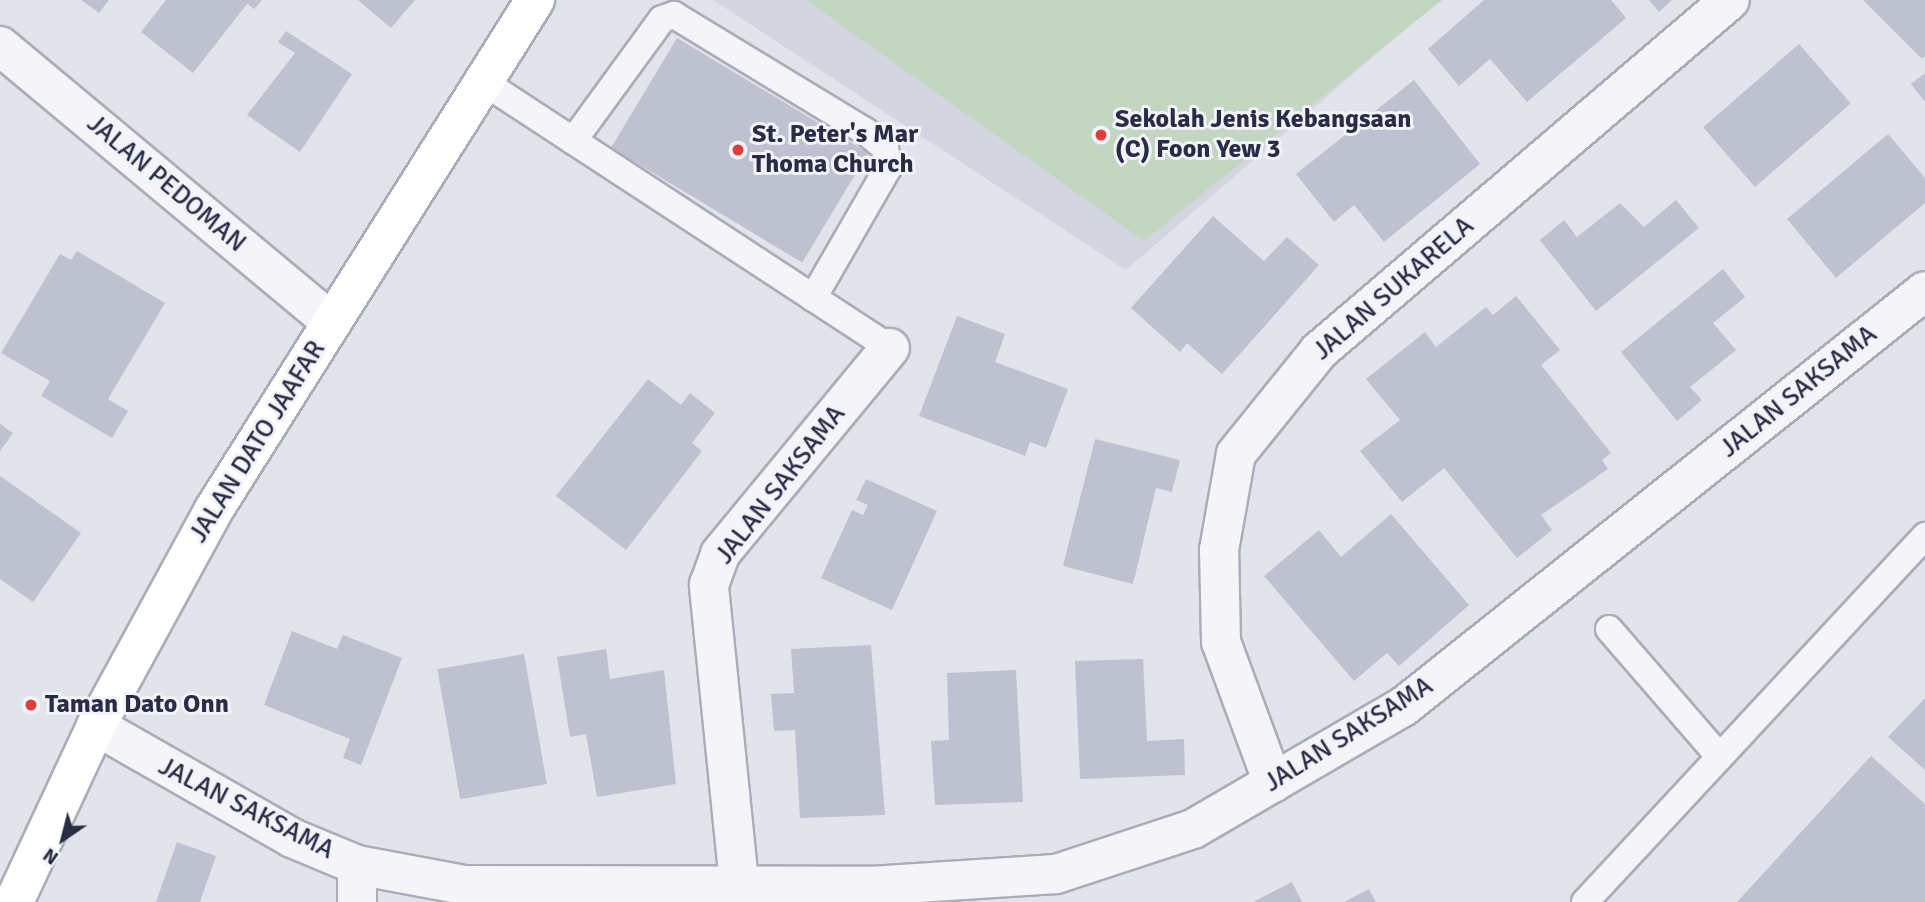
<!DOCTYPE html>
<style>
body{margin:0}
#map{position:relative;width:1925px;height:902px;overflow:hidden;background:#e1e4eb;font-family:Signika,sans-serif}
div>[style]{position:absolute}
[style*='--x']{left:calc(var(--x)*1px);top:calc(var(--y)*1px);width:calc(var(--w)*1px);rotate:calc(var(--a)*1deg)}
.built>*{inset:0;background:#d3d6e1}
.green>*{inset:0;background:#c3d6c2}
.building>*{inset:0;background:#bec1cf;transform-origin:0 0}
.roads{filter:drop-shadow(2px 0 #aaadb9) drop-shadow(-2px 0 #aaadb9) drop-shadow(0 2px #aaadb9) drop-shadow(0 -2px #aaadb9)}
.service>*{height:26px;margin:-13px;padding:0 13px;transform-origin:13px;border-radius:13px;background:#f5f5f9}
.minor>*{height:38px;margin:-19px;padding:0 19px;transform-origin:19px;border-radius:19px;background:#f5f5f9}
.primary>*{height:38px;margin:-19px;padding:0 19px;transform-origin:19px;border-radius:19px;background:#fff}
.dots>*{width:19px;height:19px;translate:-50% -50%;box-sizing:border-box;border:4px solid #f1f3f8;border-radius:50%}
span{translate:-50% -50%;white-space:nowrap;text-align:center;line-height:1.15;-webkit-text-stroke:6px #f1f3f8;paint-order:stroke}
.poi-label{font-size:26px;color:#282d45;font-weight:700}
.left{translate:0 -50%;text-align:left}
.street-label{font-size:26px;color:#282d45}
.north{position:absolute;left:28px;top:804px;width:70px;height:70px;-webkit-text-stroke:5px #f1f3f8;paint-order:stroke;rotate:215deg;font-size:19px;font-weight:700;line-height:28px;text-align:center;color:#282d45}
.north::after{content:'';display:block;margin:auto;width:24px;height:32px;background:#282d45;clip-path:polygon(50% 0,100% 100%,50% 72%,0 100%)}
</style>
<div id="map">
<div class="built">
<div style="clip-path:polygon(713px 0,1439px 0,1126px 270px)"></div>
</div>
<div class="green">
<div style="clip-path:polygon(806px 0,1442px 0,1144px 241px)"></div>
</div>
<div class="building">
<div style="clip-path:polygon(81px 0,109px 0,99px 13px)"></div>
<div style="clip-path:polygon(166px 0,262px 0,254px 9px,247px 4px,193px 73px,141px 32px)"></div>
<div style="clip-path:polygon(358px 0,415px 0,391px 28px)"></div>
<div style="clip-path:polygon(1484px 0,1611px 0,1626px 18px,1527px 102px,1490px 59px,1459px 86px,1428px 49px)"></div>
<div style="clip-path:polygon(1649px 0,1672px 0,1659px 12px)"></div>
<div style="clip-path:polygon(1863px 0,1925px 0,1925px 56px,1922px 59px)"></div>
<div style="clip-path:polygon(286px 31px,352px 74px,300px 152px,247px 115px,295px 53px,278px 42px)"></div>
<div style="left:677px;top:38px;width:223px;height:128px;rotate:31deg"></div>
<div style="left:1799px;top:44px;width:79px;height:127px;rotate:49deg"></div>
<div style="clip-path:polygon(1925px 73px,1925px 102px,1911px 84px)"></div>
<div style="clip-path:polygon(1414px 80px,1480px 164px,1384px 242px,1354px 205px,1334px 222px,1296px 174px)"></div>
<div style="clip-path:polygon(1888px 134px,1925px 178px,1925px 203px,1836px 278px,1787px 219px)"></div>
<div style="clip-path:polygon(1676px 200px,1699px 228px,1596px 311px,1540px 240px,1564px 220px,1577px 237px,1620px 203px,1644px 227px)"></div>
<div style="clip-path:polygon(1213px 216px,1264px 261px,1287px 237px,1319px 265px,1222px 374px,1187px 343px,1180px 352px,1131px 308px)"></div>
<div style="clip-path:polygon(77px 251px,165px 303px,108px 399px,128px 411px,112px 438px,41px 396px,50px 381px,1px 353px,60px 254px,71px 260px)"></div>
<div style="clip-path:polygon(1723px 269px,1745px 297px,1713px 323px,1736px 350px,1690px 387px,1702px 400px,1677px 421px,1621px 352px)"></div>
<div style="clip-path:polygon(1516px 296px,1560px 350px,1541px 365px,1611px 453px,1602px 460px,1608px 469px,1541px 515px,1552px 530px,1517px 558px,1444px 468px,1402px 502px,1360px 451px,1400px 420px,1366px 379px,1425px 332px,1436px 347px,1486px 307px,1493px 315px)"></div>
<div style="clip-path:polygon(957px 316px,1005px 334px,995px 362px,1068px 389px,1046px 448px,1030px 442px,1025px 456px,919px 416px)"></div>
<div style="clip-path:polygon(648px 379px,681px 405px,690px 393px,715px 413px,692px 443px,702px 451px,626px 550px,556px 496px)"></div>
<div style="clip-path:polygon(0 424px,13px 433px,0 451px)"></div>
<div style="clip-path:polygon(1095px 439px,1180px 460px,1172px 492px,1156px 488px,1133px 584px,1063px 566px)"></div>
<div style="clip-path:polygon(0 476px,81px 533px,33px 602px,0 579px)"></div>
<div style="clip-path:polygon(866px 479px,937px 511px,892px 610px,821px 578px,852px 510px,863px 515px,868px 505px,856px 500px)"></div>
<div style="clip-path:polygon(1391px 514px,1469px 605px,1399px 666px,1387px 653px,1354px 681px,1264px 576px,1319px 530px,1341px 557px)"></div>
<div style="clip-path:polygon(292px 631px,337px 649px,343px 635px,402px 658px,361px 765px,343px 758px,350px 739px,264px 705px)"></div>
<div style="clip-path:polygon(871px 645px,885px 815px,800px 818px,795px 730px,774px 731px,771px 694px,794px 693px,791px 649px)"></div>
<div style="clip-path:polygon(606px 649px,610px 679px,664px 670px,676px 784px,597px 797px,586px 734px,570px 737px,557px 657px)"></div>
<div style="left:524px;top:654px;width:132px;height:88px;rotate:80deg"></div>
<div style="clip-path:polygon(1143px 659px,1147px 741px,1184px 739px,1185px 775px,1080px 779px,1075px 661px)"></div>
<div style="clip-path:polygon(1016px 670px,1023px 802px,935px 805px,931px 741px,949px 740px,947px 673px)"></div>
<div style="clip-path:polygon(1925px 698px,1925px 770px,1888px 737px)"></div>
<div style="clip-path:polygon(1871px 756px,1925px 804px,1925px 902px,1737px 902px)"></div>
<div style="clip-path:polygon(177px 842px,216px 856px,200px 902px,156px 902px)"></div>
<div style="clip-path:polygon(1292px 882px,1302px 902px,1253px 902px)"></div>
<div style="clip-path:polygon(1369px 889px,1376px 902px,1344px 902px)"></div>
</div>
<div class="roads">
<div class="service">
<div style="--x:482;--y:81;--w:488;--a:33.2"></div>
<div style="--x:573;--y:141;--w:151;--a:-53.9"></div>
<div style="--x:662;--y:19;--w:13;--a:-18"></div>
<div style="--x:674;--y:15;--w:223;--a:31.3"></div>
<div style="--x:865;--y:131;--w:26;--a:40"></div>
<div style="--x:885;--y:148;--w:20;--a:81"></div>
<div style="--x:888;--y:168;--w:150;--a:120"></div>
<div style="--x:1609;--y:629;--w:169;--a:49.1"></div>
<div style="--x:1585;--y:902;--w:500;--a:-47.1"></div>
</div>
<div class="minor">
<div style="--x:0;--y:46;--w:432;--a:39.8"></div>
<div style="--x:96;--y:726;--w:226;--a:29.7"></div>
<div style="--x:292;--y:838;--w:70;--a:22.6"></div>
<div style="--x:357;--y:865;--w:109;--a:10.6"></div>
<div style="--x:464;--y:885;--w:407;--a:0.1"></div>
<div style="--x:871;--y:886;--w:185;--a:-3.7"></div>
<div style="--x:1056;--y:874;--w:144;--a:-18.2"></div>
<div style="--x:1193;--y:829;--w:243;--a:-30.2"></div>
<div style="--x:1403;--y:707;--w:667;--a:-38.55"></div>
<div style="--x:1273;--y:783;--w:150;--a:-110.2"></div>
<div style="--x:1221;--y:642;--w:92;--a:-91.2"></div>
<div style="--x:1219;--y:550;--w:97;--a:-80"></div>
<div style="--x:1236;--y:454;--w:132;--a:-51.1"></div>
<div style="--x:1319;--y:351;--w:540;--a:-40.5"></div>
<div style="--x:357;--y:902;--w:37;--a:-90"></div>
<div style="--x:741;--y:902;--w:319;--a:-95.8"></div>
<div style="--x:709;--y:585;--w:33;--a:-70"></div>
<div style="--x:720;--y:554;--w:267;--a:-50.5"></div>
</div>
<div class="primary">
<div style="--x:14;--y:902;--w:194;--a:-65"></div>
<div style="--x:96;--y:726;--w:245;--a:-61.4"></div>
<div style="--x:213;--y:511;--w:604;--a:-57.78"></div>
</div>
</div>
<div class="dots">
<div style="left:1101px;top:135px;background:#dc3e3b"></div>
<div style="left:738px;top:150px;background:#dc3e3b"></div>
<div style="left:31px;top:705px;background:#dc3e3b"></div>
</div>
<div class="poi-label">
<span class="left" style="left:1115px;top:135px">Sekolah Jenis Kebangsaan<br>(C) Foon Yew 3</span>
<span class="left" style="left:752px;top:150px">St. Peter's Mar<br>Thoma Church</span>
<span class="left" style="left:45px;top:705px">Taman Dato Onn</span>
</div>
<div class="street-label">
<span style="left:166px;top:184px;rotate:40deg">JALAN PEDOMAN</span>
<span style="left:1394px;top:289px;rotate:-41deg">JALAN SUKARELA</span>
<span style="left:1799px;top:392px;rotate:-39deg">JALAN SAKSAMA</span>
<span style="left:258px;top:442px;rotate:-58deg">JALAN DATO JAAFAR</span>
<span style="left:781px;top:485px;rotate:-52deg">JALAN SAKSAMA</span>
<span style="left:1349px;top:735px;rotate:-32deg">JALAN SAKSAMA</span>
<span style="left:246px;top:809px;rotate:27deg">JALAN SAKSAMA</span>
</div>
<div class="north">N</div>
</div>
